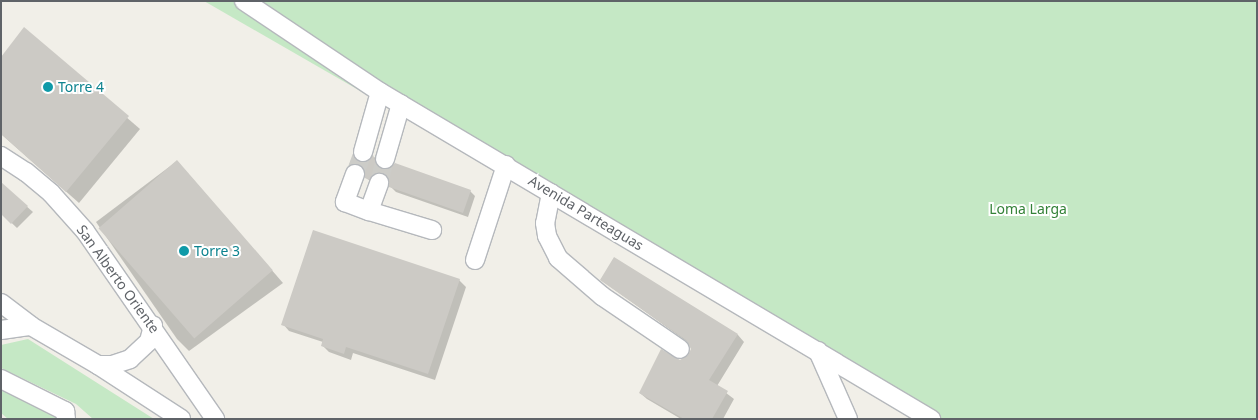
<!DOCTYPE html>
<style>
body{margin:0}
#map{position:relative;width:1258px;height:420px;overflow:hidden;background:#f1efe8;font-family:"Noto Sans",sans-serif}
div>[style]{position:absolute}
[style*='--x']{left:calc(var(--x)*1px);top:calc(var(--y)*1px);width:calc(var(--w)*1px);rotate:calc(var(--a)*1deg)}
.green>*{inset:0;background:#c5e8c5}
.shadow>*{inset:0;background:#0003}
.building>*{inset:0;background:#cccac5;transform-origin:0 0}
.minor-tunnel>*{height:18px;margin-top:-9px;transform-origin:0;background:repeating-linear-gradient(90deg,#ccccc8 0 18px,transparent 0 27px)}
.roads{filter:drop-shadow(1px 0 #b5b8bc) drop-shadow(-1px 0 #b5b8bc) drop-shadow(0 1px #b5b8bc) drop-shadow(0 -1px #b5b8bc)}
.minor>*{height:18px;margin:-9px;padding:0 9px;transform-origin:9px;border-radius:9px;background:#fff}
.dots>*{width:14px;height:14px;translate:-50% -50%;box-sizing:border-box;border:2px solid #fff;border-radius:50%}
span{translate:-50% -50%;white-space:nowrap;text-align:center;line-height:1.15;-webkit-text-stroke:4px #fff;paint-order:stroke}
.culture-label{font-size:14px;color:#0d838f}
.left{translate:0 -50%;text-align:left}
.park-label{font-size:14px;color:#348238}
.street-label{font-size:14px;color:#5f6368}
.frame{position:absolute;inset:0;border:2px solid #5f6368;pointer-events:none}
</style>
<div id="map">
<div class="green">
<div style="clip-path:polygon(204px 1px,1257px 1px,1257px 419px,934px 419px,819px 355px)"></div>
<div style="clip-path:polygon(28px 339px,154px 419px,93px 419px,76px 404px,1px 368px,1px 345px)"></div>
<div style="clip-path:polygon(1px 387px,55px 413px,59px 419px,8px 419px,1px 413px)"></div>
</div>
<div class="shadow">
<div style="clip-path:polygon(24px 29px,140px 129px,79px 203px,1px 134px)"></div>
<div style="clip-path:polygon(353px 157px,360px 164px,366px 163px,375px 157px,380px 162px,382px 171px,470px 191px,475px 196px,468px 217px,396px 192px,390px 186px,389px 178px,372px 183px,366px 177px,364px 169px,356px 170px,351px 165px)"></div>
<div style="clip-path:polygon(177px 161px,283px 283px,189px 351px,177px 339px,96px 222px)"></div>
<div style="clip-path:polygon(1px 184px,33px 212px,17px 228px,1px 213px)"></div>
<div style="clip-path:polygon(615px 259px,738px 335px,744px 342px,717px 386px,734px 399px,723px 419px,681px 419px,647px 399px,640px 393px,680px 361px,689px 356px,692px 349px,689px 343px,601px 280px)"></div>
<div style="clip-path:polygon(459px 280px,466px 287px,435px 380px,353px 353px,351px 360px,329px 352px,322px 345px,323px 342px,289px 331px,283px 324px)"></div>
</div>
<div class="building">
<div style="clip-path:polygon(24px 27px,129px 116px,66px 192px,1px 134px,1px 57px)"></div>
<div style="clip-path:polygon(353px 155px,360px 162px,365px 162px,373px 155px,377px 166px,382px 169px,388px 169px,395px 163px,471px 190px,463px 213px,389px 187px,387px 177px,382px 173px,373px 175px,369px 180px,365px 178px,363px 167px,358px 164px,349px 165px)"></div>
<div style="left:177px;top:160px;width:146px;height:104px;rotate:49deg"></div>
<div style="clip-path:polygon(1px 182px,28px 206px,11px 224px,1px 214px)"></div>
<div style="clip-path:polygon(313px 230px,460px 279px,428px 374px,346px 347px,344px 354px,321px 346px,323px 339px,281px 325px)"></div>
<div style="clip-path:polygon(614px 257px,738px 334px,709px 380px,728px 391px,712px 419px,684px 419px,639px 393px,661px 349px,680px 360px,688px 355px,691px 349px,686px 340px,600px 280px)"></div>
</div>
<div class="minor-tunnel">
<div style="--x:355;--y:174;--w:23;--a:-70"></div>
<div style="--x:379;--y:183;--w:25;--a:-76"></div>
</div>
<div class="roads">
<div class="minor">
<div style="--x:244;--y:1;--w:164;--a:33.8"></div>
<div style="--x:380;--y:92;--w:641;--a:30.69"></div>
<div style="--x:363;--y:152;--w:62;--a:-74.2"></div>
<div style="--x:1;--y:156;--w:30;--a:33"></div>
<div style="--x:26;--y:172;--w:33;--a:40"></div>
<div style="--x:51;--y:193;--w:51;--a:48.2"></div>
<div style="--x:85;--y:231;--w:229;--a:55.3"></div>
<div style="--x:385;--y:159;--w:57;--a:-73.8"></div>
<div style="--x:355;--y:174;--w:30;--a:110"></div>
<div style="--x:345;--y:202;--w:26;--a:21"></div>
<div style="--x:369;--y:211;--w:30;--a:-70"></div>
<div style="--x:551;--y:193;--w:31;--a:101"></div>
<div style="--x:545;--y:223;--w:13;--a:81"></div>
<div style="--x:547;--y:236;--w:25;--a:63"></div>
<div style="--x:558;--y:258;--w:58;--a:40.8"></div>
<div style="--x:602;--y:296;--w:94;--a:34.2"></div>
<div style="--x:369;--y:211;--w:66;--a:16.8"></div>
<div style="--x:475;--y:260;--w:100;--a:-71.9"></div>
<div style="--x:1;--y:303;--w:38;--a:37"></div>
<div style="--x:31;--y:326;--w:78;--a:30.2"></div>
<div style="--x:98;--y:365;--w:99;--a:33"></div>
<div style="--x:1;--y:330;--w:30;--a:-8"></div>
<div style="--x:818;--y:351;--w:74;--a:66.2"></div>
<div style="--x:98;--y:365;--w:14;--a:0"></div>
<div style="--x:112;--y:365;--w:19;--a:-18"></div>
<div style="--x:130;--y:359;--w:26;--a:-43"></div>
<div style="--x:149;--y:341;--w:16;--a:-75"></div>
<div style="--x:1;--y:379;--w:72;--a:26.6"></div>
<div style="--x:65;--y:411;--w:8;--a:83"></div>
</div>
</div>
<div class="dots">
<div style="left:48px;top:87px;background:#0f9aa8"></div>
<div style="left:184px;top:251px;background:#0f9aa8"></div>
</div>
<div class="culture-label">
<span class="left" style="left:58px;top:87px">Torre 4</span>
<span class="left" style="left:194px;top:251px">Torre 3</span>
</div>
<div class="park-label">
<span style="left:1028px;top:209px">Loma Larga</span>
</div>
<div class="street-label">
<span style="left:586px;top:213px;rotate:31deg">Avenida Parteaguas</span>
<span style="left:118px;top:279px;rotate:54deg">San Alberto Oriente</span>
</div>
<div class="frame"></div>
</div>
